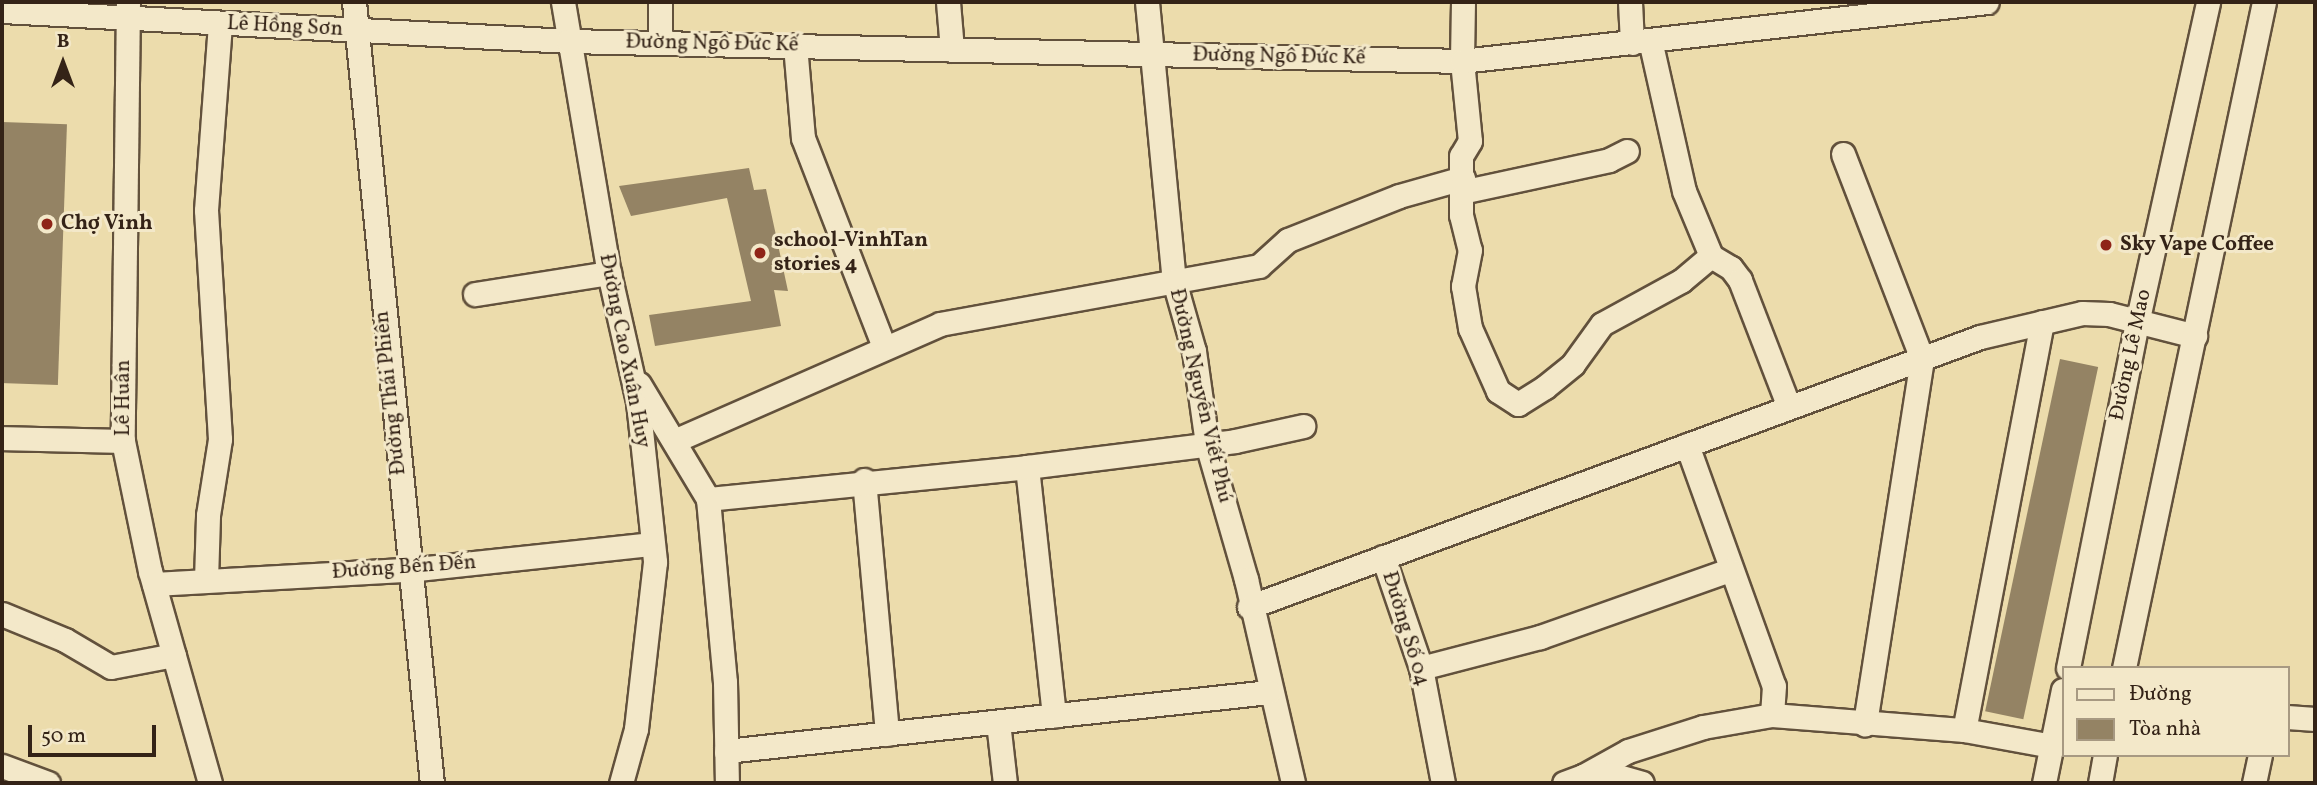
<!DOCTYPE html>
<meta charset="utf-8">
<style>
body{margin:0}
#map{position:relative;width:2317px;height:785px;overflow:hidden;background:#ecdcac;font-family:Vollkorn,serif}
div>[style]{position:absolute}
[style*='--x']{left:calc(var(--x)*1px);top:calc(var(--y)*1px);width:calc(var(--w)*1px);rotate:calc(var(--a)*1deg)}
.building>*{inset:0;background:#948364;transform-origin:0 0}
.roads{filter:drop-shadow(2px 0 #62513c) drop-shadow(-2px 0 #62513c) drop-shadow(0 2px #62513c) drop-shadow(0 -2px #62513c)}
.minor>*{height:23px;margin:-11.5px;padding:0 11.5px;transform-origin:11.5px;border-radius:11.5px;background:#f3e8c9}
.dots>*{width:19px;height:19px;translate:-50% -50%;box-sizing:border-box;border:4px solid #f3e8c9;border-radius:50%}
span{translate:-50% -50%;white-space:nowrap;text-align:center;line-height:1.15;-webkit-text-stroke:6px #f3e8c9;paint-order:stroke}
.street-label{font-size:21px;color:#342317}
.poi-label{font-size:21px;color:#342317;font-weight:700}
.left{translate:0 -50%;text-align:left}
.frame{position:absolute;inset:0;border:4px solid #342317;pointer-events:none}
.legend{position:absolute;left:2062px;top:666px;width:228px;height:91px;box-sizing:border-box;background:#f3e8c9;border:2px solid #a79982;margin:0;padding:9px 12px;list-style:none;font-size:21px;color:#342317}
.legend li{display:flex;align-items:center;gap:14px;height:35px}
.legend b{width:35px;border:2px solid #a79982}
.north{position:absolute;left:28px;top:28px;width:70px;height:70px;-webkit-text-stroke:5px #f3e8c9;paint-order:stroke;rotate:0deg;font-size:19px;font-weight:700;line-height:28px;text-align:center;color:#342317}
.north::after{content:'';display:block;margin:auto;width:24px;height:32px;background:#342317;clip-path:polygon(50% 0,100% 100%,50% 72%,0 100%)}
.scale{position:absolute;left:28px;top:725px;width:128px;height:32px;box-sizing:border-box;border:4px solid #342317;border-top:0;padding-left:9px;font-size:21px;line-height:24px;white-space:nowrap;color:#342317;-webkit-text-stroke:5px #f3e8c9;paint-order:stroke}
</style>
<div id="map">
<div class="building">
<div style="left:2px;top:122px;width:65px;height:261px;rotate:2deg"></div>
<div style="clip-path:polygon(749px 168px,754px 190px,766px 189px,788px 291px,774px 290px,781px 326px,655px 346px,649px 315px,751px 301px,727px 198px,631px 216px,619px 186px)"></div>
<div style="left:2060px;top:359px;width:39px;height:360px;rotate:12deg"></div>
</div>
<div class="roads">
<div class="minor">
<div style="--x:128;--y:2;--w:439;--a:90.7"></div>
<div style="--x:123;--y:441;--w:133;--a:78.3"></div>
<div style="--x:150;--y:571;--w:220;--a:74.2"></div>
<div style="--x:354;--y:2;--w:785;--a:84.3"></div>
<div style="--x:563;--y:2;--w:275;--a:80.4"></div>
<div style="--x:609;--y:273;--w:132;--a:77.3"></div>
<div style="--x:638;--y:402;--w:161;--a:83.9"></div>
<div style="--x:655;--y:562;--w:168;--a:96.5"></div>
<div style="--x:636;--y:729;--w:56;--a:105.5"></div>
<div style="--x:660;--y:2;--w:41;--a:90"></div>
<div style="--x:948;--y:2;--w:48;--a:85.2"></div>
<div style="--x:1147;--y:2;--w:280;--a:84.5"></div>
<div style="--x:1174;--y:281;--w:73;--a:74.1"></div>
<div style="--x:1194;--y:351;--w:94;--a:82"></div>
<div style="--x:1207;--y:444;--w:141;--a:73.9"></div>
<div style="--x:1246;--y:579;--w:209;--a:77"></div>
<div style="--x:1463;--y:2;--w:59;--a:91"></div>
<div style="--x:1462;--y:61;--w:80;--a:84.3"></div>
<div style="--x:1470;--y:141;--w:17;--a:121"></div>
<div style="--x:1461;--y:156;--w:59;--a:90"></div>
<div style="--x:1461;--y:215;--w:36;--a:76"></div>
<div style="--x:1470;--y:250;--w:37;--a:101"></div>
<div style="--x:1463;--y:286;--w:43;--a:80.5"></div>
<div style="--x:1470;--y:328;--w:69;--a:66"></div>
<div style="--x:1498;--y:391;--w:24;--a:33"></div>
<div style="--x:1518;--y:404;--w:32;--a:-32"></div>
<div style="--x:1545;--y:387;--w:36;--a:-39"></div>
<div style="--x:1573;--y:364;--w:49;--a:-54.1"></div>
<div style="--x:1602;--y:324;--w:90;--a:-28.6"></div>
<div style="--x:1681;--y:281;--w:39;--a:-40"></div>
<div style="--x:1630;--y:2;--w:41;--a:87.2"></div>
<div style="--x:2;--y:11;--w:567;--a:3.03"></div>
<div style="--x:568;--y:41;--w:894;--a:1.28"></div>
<div style="--x:1462;--y:61;--w:528;--a:-6.41"></div>
<div style="--x:1650;--y:40;--w:155;--a:77.3"></div>
<div style="--x:1684;--y:191;--w:70;--a:67.4"></div>
<div style="--x:1711;--y:256;--w:23;--a:31"></div>
<div style="--x:1731;--y:268;--w:15;--a:53"></div>
<div style="--x:1740;--y:280;--w:136;--a:68.9"></div>
<div style="--x:795;--y:45;--w:93;--a:85.1"></div>
<div style="--x:803;--y:138;--w:224;--a:68.8"></div>
<div style="--x:1843;--y:154;--w:220;--a:68.9"></div>
<div style="--x:1922;--y:359;--w:370;--a:98.9"></div>
<div style="--x:475;--y:294;--w:136;--a:-8.9"></div>
<div style="--x:2042;--y:322;--w:415;--a:100.8"></div>
<div style="--x:1964;--y:730;--w:89;--a:10.3"></div>
<div style="--x:639;--y:384;--w:134;--a:59"></div>
<div style="--x:708;--y:499;--w:184;--a:84.7"></div>
<div style="--x:725;--y:682;--w:101;--a:88.9"></div>
<div style="--x:2;--y:438;--w:121;--a:1.4"></div>
<div style="--x:674;--y:441;--w:291;--a:-23.7"></div>
<div style="--x:940;--y:324;--w:324;--a:-10.3"></div>
<div style="--x:1259;--y:266;--w:39;--a:-42"></div>
<div style="--x:1288;--y:240;--w:119;--a:-21.6"></div>
<div style="--x:1399;--y:196;--w:66;--a:-15.7"></div>
<div style="--x:1463;--y:178;--w:13;--a:77"></div>
<div style="--x:1466;--y:191;--w:146;--a:-12.2"></div>
<div style="--x:1609;--y:160;--w:20;--a:-27"></div>
<div style="--x:1687;--y:445;--w:256;--a:70.2"></div>
<div style="--x:1774;--y:686;--w:29;--a:94"></div>
<div style="--x:1027;--y:467;--w:250;--a:83.8"></div>
<div style="--x:864;--y:480;--w:255;--a:84.8"></div>
<div style="--x:708;--y:499;--w:321;--a:-5.7"></div>
<div style="--x:1027;--y:467;--w:210;--a:-7.1"></div>
<div style="--x:1235;--y:441;--w:70;--a:-12.4"></div>
<div style="--x:1383;--y:557;--w:117;--a:71.1"></div>
<div style="--x:1421;--y:668;--w:117;--a:79.2"></div>
<div style="--x:206;--y:580;--w:65;--a:-88.2"></div>
<div style="--x:208;--y:515;--w:77;--a:-81"></div>
<div style="--x:220;--y:439;--w:229;--a:-93.5"></div>
<div style="--x:206;--y:210;--w:187;--a:-85.7"></div>
<div style="--x:154;--y:584;--w:254;--a:-3.2"></div>
<div style="--x:408;--y:570;--w:246;--a:-6.1"></div>
<div style="--x:1249;--y:607;--w:779;--a:-20.27"></div>
<div style="--x:1980;--y:337;--w:105;--a:-13.2"></div>
<div style="--x:2082;--y:313;--w:27;--a:2"></div>
<div style="--x:2109;--y:314;--w:89;--a:14.3"></div>
<div style="--x:2;--y:614;--w:68;--a:22.4"></div>
<div style="--x:65;--y:640;--w:53;--a:30.4"></div>
<div style="--x:111;--y:667;--w:64;--a:-10.8"></div>
<div style="--x:1421;--y:668;--w:123;--a:-14.6"></div>
<div style="--x:1540;--y:637;--w:201;--a:-19.5"></div>
<div style="--x:2068;--y:668;--w:352;--a:-78.7"></div>
<div style="--x:2137;--y:323;--w:329;--a:-77.5"></div>
<div style="--x:2124;--y:668;--w:681;--a:-78.13"></div>
<div style="--x:2287;--y:717;--w:28;--a:4"></div>
<div style="--x:998;--y:722;--w:61;--a:83.5"></div>
<div style="--x:726;--y:751;--w:546;--a:-6.2"></div>
<div style="--x:2;--y:766;--w:49;--a:20.3"></div>
<div style="--x:1583;--y:776;--w:51;--a:-29.1"></div>
<div style="--x:1628;--y:751;--w:79;--a:-17.7"></div>
<div style="--x:1703;--y:727;--w:70;--a:-9.9"></div>
<div style="--x:1772;--y:715;--w:193;--a:4.5"></div>
<div style="--x:1564;--y:783;--w:20;--a:-20"></div>
<div style="--x:1583;--y:776;--w:28;--a:-4"></div>
<div style="--x:1611;--y:774;--w:32;--a:16"></div>
<div style="--x:2044;--y:783;--w:95;--a:-78.5"></div>
<div style="--x:2100;--y:783;--w:28;--a:-80"></div>
<div style="--x:2254;--y:783;--w:29;--a:-78"></div>
</div>
</div>
<div class="dots">
<div style="left:47px;top:224px;background:#8f2418"></div>
<div style="left:2106px;top:245px;background:#8f2418"></div>
<div style="left:760px;top:253px;background:#8f2418"></div>
</div>
<div class="street-label">
<span style="left:285px;top:27px;rotate:3deg">Lê Hồng Sơn</span>
<span style="left:712px;top:44px;rotate:1deg">Đường Ngô Đức Kế</span>
<span style="left:1279px;top:57px;rotate:1deg">Đường Ngô Đức Kế</span>
<span style="left:624px;top:351px;rotate:79deg">Đường Cao Xuân Huy</span>
<span style="left:2131px;top:355px;rotate:-78deg">Đường Lê Mao</span>
<span style="left:391px;top:393px;rotate:-96deg">Đường Thái Phiên</span>
<span style="left:1200px;top:396px;rotate:77deg">Đường Nguyễn Viết Phú</span>
<span style="left:124px;top:398px;rotate:-90deg">Lê Huân</span>
<span style="left:404px;top:568px;rotate:-4deg">Đường Bến Đến</span>
<span style="left:1405px;top:629px;rotate:73deg">Đường Số 04</span>
</div>
<div class="poi-label">
<span class="left" style="left:61px;top:224px">Chợ Vinh</span>
<span class="left" style="left:774px;top:253px">school-VinhTan<br>stories 4</span>
<span class="left" style="left:2120px;top:245px">Sky Vape Coffee</span>
</div>
<div class="frame"></div>
<ul class="legend">
<li><b style="height:9px;background:#f3e8c9"></b>Đường</li>
<li><b style="height:19px;background:#948364"></b>Tòa nhà</li>
</ul>
<div class="north">B</div>
<div class="scale">50 m</div>
</div>
